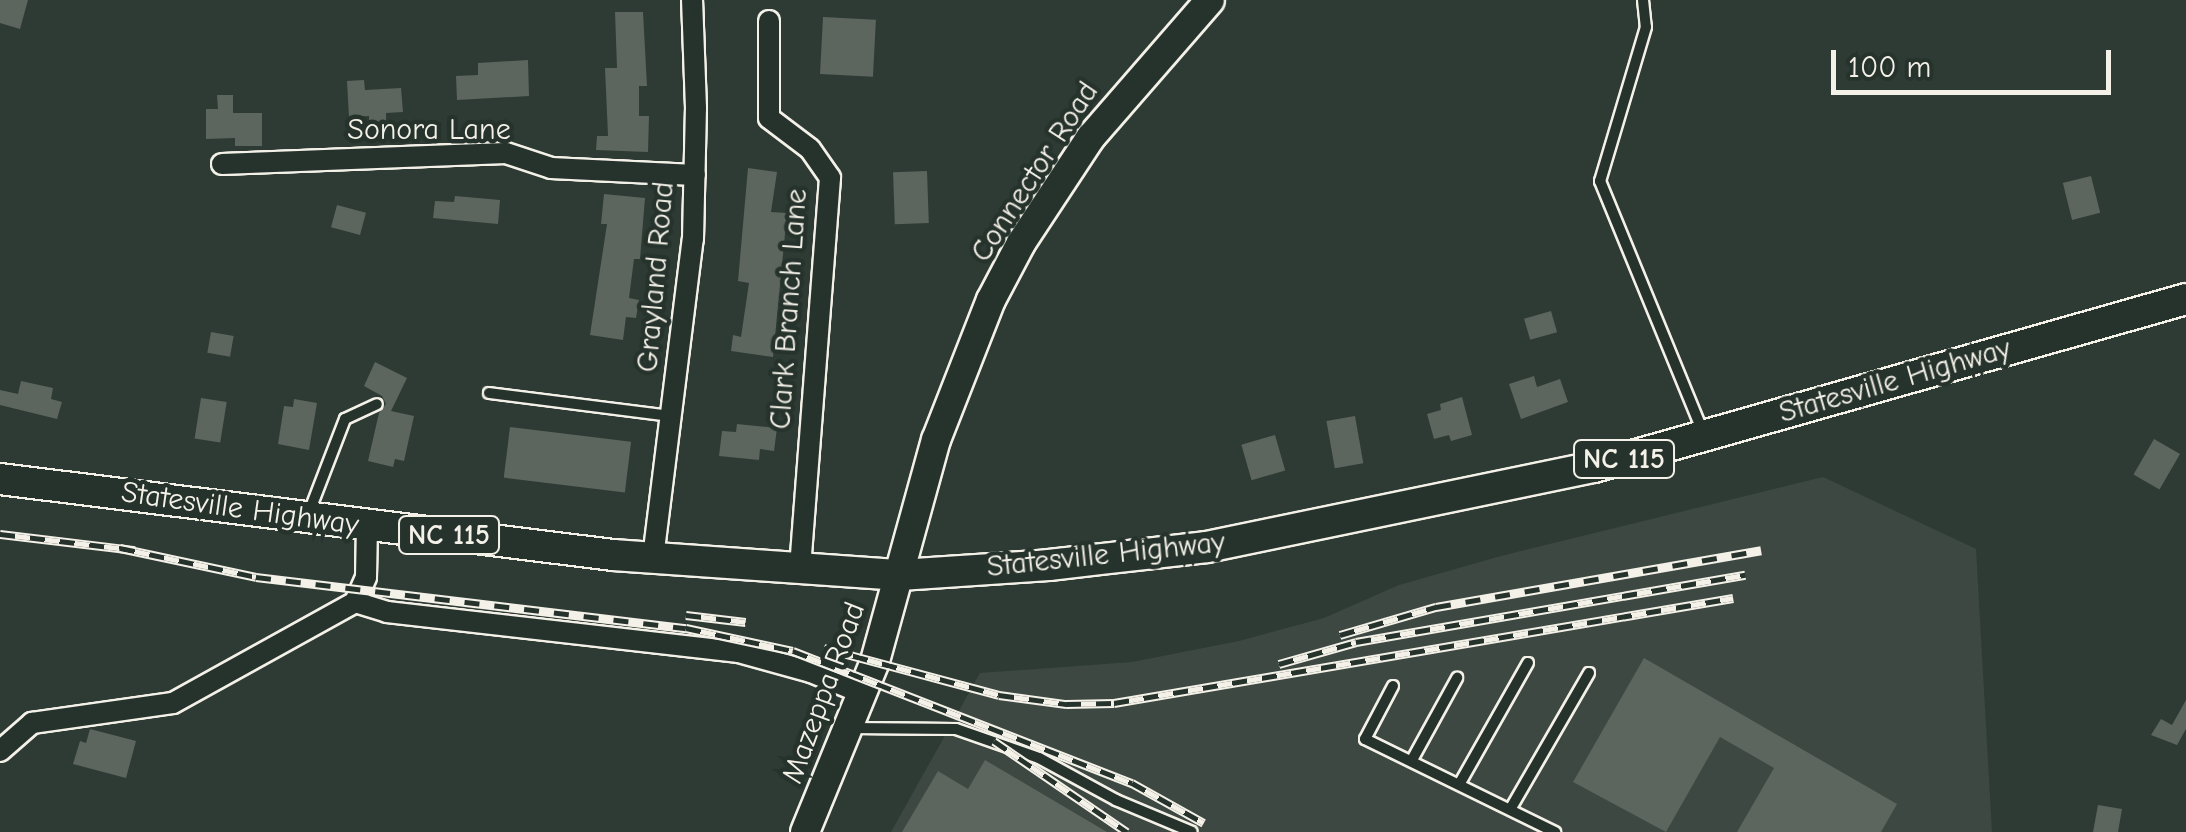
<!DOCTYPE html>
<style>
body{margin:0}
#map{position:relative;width:2186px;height:832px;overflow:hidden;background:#2e3b34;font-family:"Comic Neue",sans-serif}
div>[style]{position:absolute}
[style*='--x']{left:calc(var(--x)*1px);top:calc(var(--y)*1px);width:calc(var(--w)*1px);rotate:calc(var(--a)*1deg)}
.built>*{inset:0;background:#3c4841}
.building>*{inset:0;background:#5c655e;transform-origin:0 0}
.roads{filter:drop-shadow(2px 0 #f4f1e8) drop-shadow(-2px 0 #f4f1e8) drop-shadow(0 2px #f4f1e8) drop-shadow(0 -2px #f4f1e8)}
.lane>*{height:10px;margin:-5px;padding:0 5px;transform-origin:5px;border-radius:5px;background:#26332d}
.street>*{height:20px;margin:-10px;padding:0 10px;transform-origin:10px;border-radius:10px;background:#26332d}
.secondary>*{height:28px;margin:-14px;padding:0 14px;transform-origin:14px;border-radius:14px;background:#26332d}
.primary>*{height:30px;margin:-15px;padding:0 15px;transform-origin:15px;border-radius:15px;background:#26332d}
.rail>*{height:9px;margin-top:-4.5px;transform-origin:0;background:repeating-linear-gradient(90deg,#26332d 0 15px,#f4f1e8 0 30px);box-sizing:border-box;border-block:2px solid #f4f1e8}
span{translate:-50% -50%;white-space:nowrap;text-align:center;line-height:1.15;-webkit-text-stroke:9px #26332d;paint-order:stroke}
.shield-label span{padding:2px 8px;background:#26332d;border:2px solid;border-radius:8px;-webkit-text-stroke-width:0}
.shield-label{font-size:28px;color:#f4f1e8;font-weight:700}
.street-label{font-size:30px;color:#f4f1e8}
.scale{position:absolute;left:1831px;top:50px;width:280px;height:45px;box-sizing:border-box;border:5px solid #f4f1e8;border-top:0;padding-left:12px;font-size:30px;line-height:35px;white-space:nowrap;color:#f4f1e8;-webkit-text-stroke:8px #26332d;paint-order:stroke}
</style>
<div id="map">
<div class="built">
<div style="clip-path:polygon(1823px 477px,1976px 549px,1992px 832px,891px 832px,980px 673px,1132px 662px,1239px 641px,1324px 618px,1399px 585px,1501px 556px)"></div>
</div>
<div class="building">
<div style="clip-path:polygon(0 0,28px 0,20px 29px,0 23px)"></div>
<div style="clip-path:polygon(615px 12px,643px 12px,647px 86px,639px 86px,639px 116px,649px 116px,648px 152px,596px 150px,597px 136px,608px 136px,605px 68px,617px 68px)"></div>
<div style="left:823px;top:17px;width:53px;height:57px;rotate:3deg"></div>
<div style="clip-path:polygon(528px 60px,529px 96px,457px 100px,456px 76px,478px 75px,478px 63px)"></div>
<div style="clip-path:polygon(364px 80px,365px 90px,401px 88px,403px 112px,386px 113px,386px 122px,369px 123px,369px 116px,349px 117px,347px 81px)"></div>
<div style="clip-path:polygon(217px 95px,233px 95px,233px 113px,262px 113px,262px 146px,235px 146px,235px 138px,206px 139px,206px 109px,218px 109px)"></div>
<div style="clip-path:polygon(748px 168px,777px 172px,771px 212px,787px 213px,773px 357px,731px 351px,733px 335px,741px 337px,749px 283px,738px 281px)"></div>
<div style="left:927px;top:171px;width:52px;height:34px;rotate:88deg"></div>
<div style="left:2091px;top:176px;width:38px;height:29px;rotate:76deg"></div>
<div style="clip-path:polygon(604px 194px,645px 198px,640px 259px,634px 259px,629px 298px,639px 300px,636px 318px,626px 317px,623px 340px,590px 335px,607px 224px,601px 224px)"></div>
<div style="clip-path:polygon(455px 196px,500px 200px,498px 224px,433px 218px,435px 201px,454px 202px)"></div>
<div style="left:337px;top:205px;width:30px;height:23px;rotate:15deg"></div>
<div style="left:1551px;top:311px;width:22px;height:28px;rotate:74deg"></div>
<div style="left:211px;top:332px;width:23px;height:21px;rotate:10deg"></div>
<div style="clip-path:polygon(375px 362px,407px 378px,391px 411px,414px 416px,404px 461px,395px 459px,393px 467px,368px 461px,379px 413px,386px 404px,382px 396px,364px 386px)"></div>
<div style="clip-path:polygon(1534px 376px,1537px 387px,1560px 379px,1568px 402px,1521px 419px,1509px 384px)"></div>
<div style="clip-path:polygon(21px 381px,53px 388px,51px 399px,62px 402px,57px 419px,0 405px,0 390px,18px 394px)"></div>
<div style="clip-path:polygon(1462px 397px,1472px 435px,1451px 441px,1449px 435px,1434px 439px,1427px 414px,1441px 410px,1440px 404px)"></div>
<div style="left:201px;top:398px;width:26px;height:41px;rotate:9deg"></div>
<div style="clip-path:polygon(294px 399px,317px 403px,309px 450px,278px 444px,284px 406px,293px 407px)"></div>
<div style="left:1355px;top:416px;width:48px;height:29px;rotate:80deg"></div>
<div style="clip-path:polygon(737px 424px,777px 428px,774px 451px,760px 449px,759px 460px,719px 456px,722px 431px,736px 432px)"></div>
<div style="left:510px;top:427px;width:122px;height:51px;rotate:7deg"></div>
<div style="left:1275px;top:435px;width:37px;height:35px;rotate:74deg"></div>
<div style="left:2154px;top:439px;width:30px;height:41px;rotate:30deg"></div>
<div style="clip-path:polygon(1644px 658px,1897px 804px,1881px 832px,1737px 832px,1774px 768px,1720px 737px,1666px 832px,1573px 782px)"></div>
<div style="clip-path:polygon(2186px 700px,2186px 729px,2177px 745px,2151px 735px,2161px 719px,2172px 725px)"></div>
<div style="clip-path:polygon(90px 729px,136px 741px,126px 778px,73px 764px,80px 741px,86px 743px)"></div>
<div style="clip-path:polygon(985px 760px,1107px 832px,902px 832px,938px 771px,968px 789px)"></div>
<div style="clip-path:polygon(2098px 805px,2122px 809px,2118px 832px,2093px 832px)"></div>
</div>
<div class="roads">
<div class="lane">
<div style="--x:1643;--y:0;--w:27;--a:84"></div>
<div style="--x:1646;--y:27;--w:161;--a:106.6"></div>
<div style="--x:1600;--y:181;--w:271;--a:67.7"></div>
<div style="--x:489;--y:393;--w:184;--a:7.2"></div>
<div style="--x:308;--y:515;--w:103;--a:-68.9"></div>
<div style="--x:345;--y:419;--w:35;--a:-25"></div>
<div style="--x:1393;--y:686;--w:60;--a:117.8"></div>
<div style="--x:1365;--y:739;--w:212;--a:26.1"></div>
<div style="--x:851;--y:728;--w:105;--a:0.5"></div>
<div style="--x:956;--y:729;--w:88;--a:19.3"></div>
<div style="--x:1039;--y:758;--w:88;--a:28.6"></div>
<div style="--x:1116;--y:800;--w:82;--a:22.8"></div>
<div style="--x:1412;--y:760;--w:94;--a:-61.2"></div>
<div style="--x:1460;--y:783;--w:138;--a:-60.5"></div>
<div style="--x:1511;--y:808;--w:156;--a:-60"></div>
</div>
<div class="street">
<div style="--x:769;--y:21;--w:97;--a:90"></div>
<div style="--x:769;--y:118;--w:51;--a:37.1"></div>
<div style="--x:810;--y:149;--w:35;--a:55"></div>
<div style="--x:830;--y:178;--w:390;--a:94.4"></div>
<div style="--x:222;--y:164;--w:284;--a:-2.2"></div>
<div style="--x:506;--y:153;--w:47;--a:18.4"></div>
<div style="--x:551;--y:168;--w:144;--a:2.8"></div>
<div style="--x:653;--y:558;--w:321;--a:-82.9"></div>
<div style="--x:693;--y:239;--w:131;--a:-88.7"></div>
<div style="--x:696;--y:108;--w:108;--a:-92.1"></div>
<div style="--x:355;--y:602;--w:34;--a:17"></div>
<div style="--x:387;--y:612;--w:354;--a:6.5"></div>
<div style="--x:739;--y:652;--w:75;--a:15.5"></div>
<div style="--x:811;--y:672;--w:55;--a:22.4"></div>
<div style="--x:0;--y:751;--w:43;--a:-41.2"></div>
<div style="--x:32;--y:723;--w:142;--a:-8.1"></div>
<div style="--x:173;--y:703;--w:208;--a:-29"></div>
<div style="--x:355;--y:602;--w:27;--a:-66"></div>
<div style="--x:366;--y:577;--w:52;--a:-88.9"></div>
</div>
<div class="secondary">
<div style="--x:805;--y:832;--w:185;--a:-67.7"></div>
<div style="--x:875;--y:661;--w:229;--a:-74.6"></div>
<div style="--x:936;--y:440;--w:150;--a:-68.6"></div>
<div style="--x:991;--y:300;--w:64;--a:-62.2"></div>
<div style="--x:1021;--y:243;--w:127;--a:-56.6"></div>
<div style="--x:1091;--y:137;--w:181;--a:-49"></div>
</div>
<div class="primary">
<div style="--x:0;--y:479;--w:618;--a:7.07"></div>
<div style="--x:613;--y:555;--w:288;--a:4"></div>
<div style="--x:900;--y:575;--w:149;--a:-3.8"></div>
<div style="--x:1049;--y:565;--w:159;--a:-6.5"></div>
<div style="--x:1207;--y:547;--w:395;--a:-11.7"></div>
<div style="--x:1594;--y:467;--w:615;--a:-15.84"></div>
</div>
</div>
<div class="rail">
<div style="--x:0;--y:534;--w:136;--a:6.8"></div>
<div style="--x:120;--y:548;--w:139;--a:12"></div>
<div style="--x:256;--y:577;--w:433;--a:6.8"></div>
<div style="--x:686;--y:628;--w:109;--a:12.1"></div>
<div style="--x:793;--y:651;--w:364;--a:21.3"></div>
<div style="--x:1132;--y:783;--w:82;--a:29.1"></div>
<div style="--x:686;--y:615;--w:60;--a:6.7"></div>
<div style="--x:1340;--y:635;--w:100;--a:-16.3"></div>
<div style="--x:1436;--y:607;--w:330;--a:-9.9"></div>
<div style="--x:824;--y:648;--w:181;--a:15"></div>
<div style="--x:999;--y:695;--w:68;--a:7.7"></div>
<div style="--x:1066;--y:704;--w:48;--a:-1.2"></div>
<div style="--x:1114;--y:703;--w:628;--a:-9.63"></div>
<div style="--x:1279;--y:664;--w:80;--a:-15.9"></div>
<div style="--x:1356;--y:642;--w:395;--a:-9.8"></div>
<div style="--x:994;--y:741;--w:161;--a:34.4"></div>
</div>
<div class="shield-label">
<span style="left:1624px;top:459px">NC 115</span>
<span style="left:449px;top:535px">NC 115</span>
</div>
<div class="street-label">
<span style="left:429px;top:130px">Sonora Lane</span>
<span style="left:1035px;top:172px;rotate:-57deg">Connector Road</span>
<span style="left:656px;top:277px;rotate:-85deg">Grayland Road</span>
<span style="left:789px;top:309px;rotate:-86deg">Clark Branch Lane</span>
<span style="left:1895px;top:381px;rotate:-16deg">Statesville Highway</span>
<span style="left:240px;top:509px;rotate:8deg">Statesville Highway</span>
<span style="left:1106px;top:555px;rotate:-6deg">Statesville Highway</span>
<span style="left:824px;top:693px;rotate:-70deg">Mazeppa Road</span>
</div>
<div class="scale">100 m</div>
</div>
